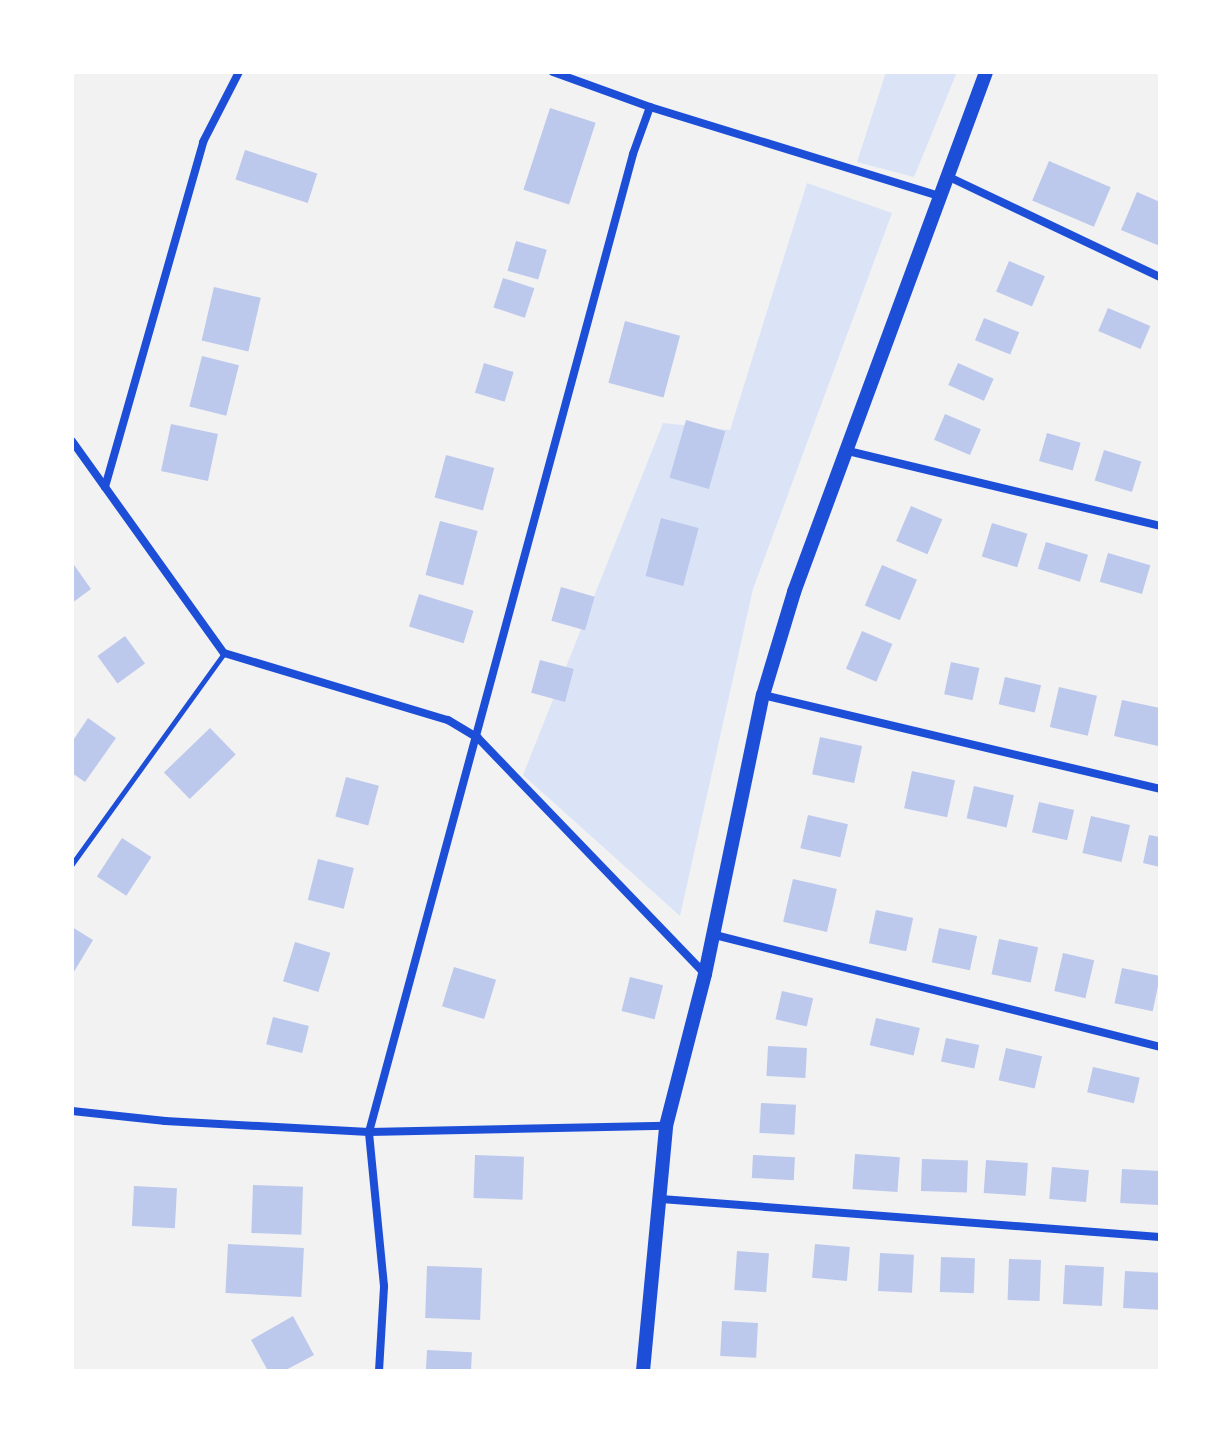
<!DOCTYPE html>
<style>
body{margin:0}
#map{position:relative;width:1232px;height:1443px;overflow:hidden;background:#f2f2f2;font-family:"DM Sans",sans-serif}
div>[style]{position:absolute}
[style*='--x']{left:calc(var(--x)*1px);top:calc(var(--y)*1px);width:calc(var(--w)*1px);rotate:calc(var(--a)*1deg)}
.green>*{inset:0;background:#dbe4f7}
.building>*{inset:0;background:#bdc9ec;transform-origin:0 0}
.service>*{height:5px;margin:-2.5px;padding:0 2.5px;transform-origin:2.5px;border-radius:2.5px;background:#1d4ed8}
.minor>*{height:8px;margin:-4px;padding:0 4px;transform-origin:4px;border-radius:4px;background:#1d4ed8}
.secondary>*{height:14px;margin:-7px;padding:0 7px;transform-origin:7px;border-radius:7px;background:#1d4ed8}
span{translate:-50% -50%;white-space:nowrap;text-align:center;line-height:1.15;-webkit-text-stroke:6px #fff;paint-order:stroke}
.frame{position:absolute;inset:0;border:74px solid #fff;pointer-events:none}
</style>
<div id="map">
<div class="green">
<div style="clip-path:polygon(886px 72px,957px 72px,914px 177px,857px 162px)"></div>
<div style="clip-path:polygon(807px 183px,892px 213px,753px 589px,680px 916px,523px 775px,663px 423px,730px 430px)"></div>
</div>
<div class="building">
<div style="left:550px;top:108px;width:48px;height:86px;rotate:18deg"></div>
<div style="left:245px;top:150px;width:76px;height:31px;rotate:18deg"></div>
<div style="left:1049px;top:161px;width:67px;height:43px;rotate:23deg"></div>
<div style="clip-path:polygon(1137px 192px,1160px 202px,1160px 246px,1121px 230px)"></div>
<div style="left:516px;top:241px;width:32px;height:31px;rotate:16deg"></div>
<div style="left:1009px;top:261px;width:39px;height:33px;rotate:23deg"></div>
<div style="left:503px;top:278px;width:33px;height:31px;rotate:18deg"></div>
<div style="left:214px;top:287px;width:48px;height:55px;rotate:13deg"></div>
<div style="left:1108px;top:308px;width:46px;height:25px;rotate:23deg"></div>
<div style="left:984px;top:318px;width:38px;height:24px;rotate:22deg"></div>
<div style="left:625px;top:321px;width:57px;height:64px;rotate:15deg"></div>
<div style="left:202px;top:356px;width:38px;height:52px;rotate:14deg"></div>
<div style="left:484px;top:363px;width:31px;height:31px;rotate:17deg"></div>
<div style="left:958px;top:363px;width:39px;height:24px;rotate:24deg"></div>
<div style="left:945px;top:414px;width:39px;height:28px;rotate:23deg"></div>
<div style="left:686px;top:420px;width:41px;height:60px;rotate:16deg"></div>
<div style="left:171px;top:424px;width:48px;height:48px;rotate:12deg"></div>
<div style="left:1047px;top:433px;width:35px;height:29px;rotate:16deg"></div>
<div style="left:1104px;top:450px;width:39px;height:32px;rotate:17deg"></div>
<div style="left:446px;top:455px;width:50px;height:44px;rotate:15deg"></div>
<div style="left:911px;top:506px;width:34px;height:38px;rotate:23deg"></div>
<div style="left:661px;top:518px;width:39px;height:60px;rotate:15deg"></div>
<div style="left:440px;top:521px;width:39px;height:56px;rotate:15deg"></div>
<div style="left:992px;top:523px;width:37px;height:35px;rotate:17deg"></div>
<div style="left:1046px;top:542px;width:44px;height:28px;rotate:17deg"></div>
<div style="left:1108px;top:553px;width:44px;height:30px;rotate:16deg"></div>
<div style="clip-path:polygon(72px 562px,91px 589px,72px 603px)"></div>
<div style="left:882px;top:565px;width:38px;height:44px;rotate:23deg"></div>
<div style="left:561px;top:587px;width:35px;height:35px;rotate:16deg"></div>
<div style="left:419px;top:594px;width:57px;height:34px;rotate:17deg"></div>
<div style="left:862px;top:631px;width:33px;height:41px;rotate:23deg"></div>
<div style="left:125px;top:636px;width:34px;height:34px;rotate:54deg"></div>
<div style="left:540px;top:660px;width:35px;height:34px;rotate:15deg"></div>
<div style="left:951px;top:662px;width:29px;height:33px;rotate:12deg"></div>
<div style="left:1005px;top:677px;width:37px;height:28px;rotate:13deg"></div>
<div style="left:1059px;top:687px;width:39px;height:41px;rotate:13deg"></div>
<div style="clip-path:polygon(1122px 700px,1160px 708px,1158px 746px,1114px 736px)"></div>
<div style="clip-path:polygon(88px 718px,116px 738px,85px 782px,72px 773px,72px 742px)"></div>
<div style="left:210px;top:728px;width:37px;height:64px;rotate:46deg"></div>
<div style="left:820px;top:737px;width:43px;height:38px;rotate:12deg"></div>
<div style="left:912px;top:771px;width:44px;height:38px;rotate:12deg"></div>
<div style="left:346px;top:777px;width:34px;height:41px;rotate:15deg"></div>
<div style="left:974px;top:786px;width:41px;height:33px;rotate:13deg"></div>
<div style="left:1039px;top:802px;width:36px;height:31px;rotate:13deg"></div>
<div style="left:808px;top:815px;width:41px;height:34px;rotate:13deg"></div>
<div style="left:1091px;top:816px;width:40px;height:38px;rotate:13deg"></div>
<div style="clip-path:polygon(1149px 835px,1160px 837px,1160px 867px,1143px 863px)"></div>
<div style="left:122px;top:838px;width:35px;height:46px;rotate:33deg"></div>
<div style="left:318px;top:859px;width:37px;height:42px;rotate:14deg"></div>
<div style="left:793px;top:879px;width:45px;height:44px;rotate:13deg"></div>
<div style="left:876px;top:910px;width:38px;height:34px;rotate:12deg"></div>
<div style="clip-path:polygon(72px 927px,93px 940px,72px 975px)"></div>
<div style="left:939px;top:928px;width:39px;height:35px;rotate:12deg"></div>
<div style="left:999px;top:939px;width:40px;height:36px;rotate:12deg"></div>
<div style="left:295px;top:942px;width:37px;height:41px;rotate:17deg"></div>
<div style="left:1063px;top:953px;width:32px;height:39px;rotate:13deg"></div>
<div style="left:454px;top:967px;width:44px;height:41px;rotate:17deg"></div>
<div style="left:1122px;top:968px;width:39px;height:36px;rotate:12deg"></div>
<div style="left:630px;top:977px;width:34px;height:35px;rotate:14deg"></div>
<div style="left:782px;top:991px;width:32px;height:29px;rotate:13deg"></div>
<div style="left:273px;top:1017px;width:37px;height:28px;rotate:14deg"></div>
<div style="left:876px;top:1018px;width:45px;height:28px;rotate:13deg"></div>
<div style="left:946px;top:1038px;width:34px;height:24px;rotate:12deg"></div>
<div style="left:768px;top:1046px;width:39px;height:30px;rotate:3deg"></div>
<div style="left:1006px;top:1048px;width:37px;height:33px;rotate:13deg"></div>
<div style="left:1093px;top:1067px;width:48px;height:26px;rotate:13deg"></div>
<div style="left:761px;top:1103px;width:35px;height:30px;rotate:3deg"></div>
<div style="left:855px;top:1154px;width:45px;height:35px;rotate:4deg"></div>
<div style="left:475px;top:1155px;width:49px;height:43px;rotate:2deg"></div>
<div style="left:753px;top:1155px;width:42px;height:23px;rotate:3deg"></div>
<div style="left:922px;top:1159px;width:46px;height:32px;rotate:2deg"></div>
<div style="left:986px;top:1160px;width:42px;height:33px;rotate:4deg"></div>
<div style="left:1052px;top:1167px;width:37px;height:32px;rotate:5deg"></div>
<div style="left:1122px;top:1169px;width:38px;height:34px;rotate:3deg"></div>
<div style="left:253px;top:1185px;width:50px;height:48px;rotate:2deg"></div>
<div style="left:134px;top:1186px;width:43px;height:40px;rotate:3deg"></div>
<div style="left:228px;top:1244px;width:76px;height:49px;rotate:3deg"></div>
<div style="left:815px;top:1244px;width:35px;height:34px;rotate:5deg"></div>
<div style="left:737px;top:1251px;width:32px;height:39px;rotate:4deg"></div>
<div style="left:880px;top:1253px;width:34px;height:38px;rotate:3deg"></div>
<div style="left:941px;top:1257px;width:34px;height:35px;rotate:2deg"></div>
<div style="left:1009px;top:1259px;width:32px;height:41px;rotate:2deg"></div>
<div style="left:1065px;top:1265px;width:39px;height:39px;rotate:3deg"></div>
<div style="left:427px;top:1266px;width:55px;height:52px;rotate:2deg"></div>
<div style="left:1125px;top:1271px;width:35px;height:37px;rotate:3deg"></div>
<div style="clip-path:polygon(293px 1316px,314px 1355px,284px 1371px,268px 1371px,251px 1340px)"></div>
<div style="left:722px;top:1321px;width:36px;height:35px;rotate:3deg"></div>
<div style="left:427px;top:1350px;width:45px;height:21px;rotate:3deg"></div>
</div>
<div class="service">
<div style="--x:72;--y:864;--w:260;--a:-54.2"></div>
</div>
<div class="minor">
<div style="--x:553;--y:72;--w:103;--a:19.8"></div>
<div style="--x:947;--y:176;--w:236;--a:25.4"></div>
<div style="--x:72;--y:441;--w:261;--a:54.4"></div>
<div style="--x:224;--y:653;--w:234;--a:16.7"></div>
<div style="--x:448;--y:720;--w:35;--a:31"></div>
<div style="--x:478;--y:738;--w:327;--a:46.1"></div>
<div style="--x:848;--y:451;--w:321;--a:13.5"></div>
<div style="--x:105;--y:487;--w:359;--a:-74.1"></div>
<div style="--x:203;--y:142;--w:79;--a:-62.8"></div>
<div style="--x:763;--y:695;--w:408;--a:13.3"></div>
<div style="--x:711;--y:934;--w:463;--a:14.1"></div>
<div style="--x:72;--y:1111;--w:94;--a:6.1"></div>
<div style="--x:165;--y:1121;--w:204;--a:3.1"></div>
<div style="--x:369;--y:1132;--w:297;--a:-1.2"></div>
<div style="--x:661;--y:1199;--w:500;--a:4.35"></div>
<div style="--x:379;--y:1371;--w:85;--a:-86.6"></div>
<div style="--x:384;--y:1286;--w:155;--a:-95.6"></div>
<div style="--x:369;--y:1132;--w:1013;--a:-74.89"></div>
<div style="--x:633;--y:154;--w:50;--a:-70.1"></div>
<div style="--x:650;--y:107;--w:303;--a:17.1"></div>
</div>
<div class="secondary">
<div style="--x:643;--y:1371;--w:246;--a:-84.6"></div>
<div style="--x:666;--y:1126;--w:157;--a:-75.6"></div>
<div style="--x:705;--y:974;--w:285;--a:-78.3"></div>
<div style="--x:763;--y:695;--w:108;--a:-73.2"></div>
<div style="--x:794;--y:592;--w:554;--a:-69.73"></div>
</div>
<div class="frame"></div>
</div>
